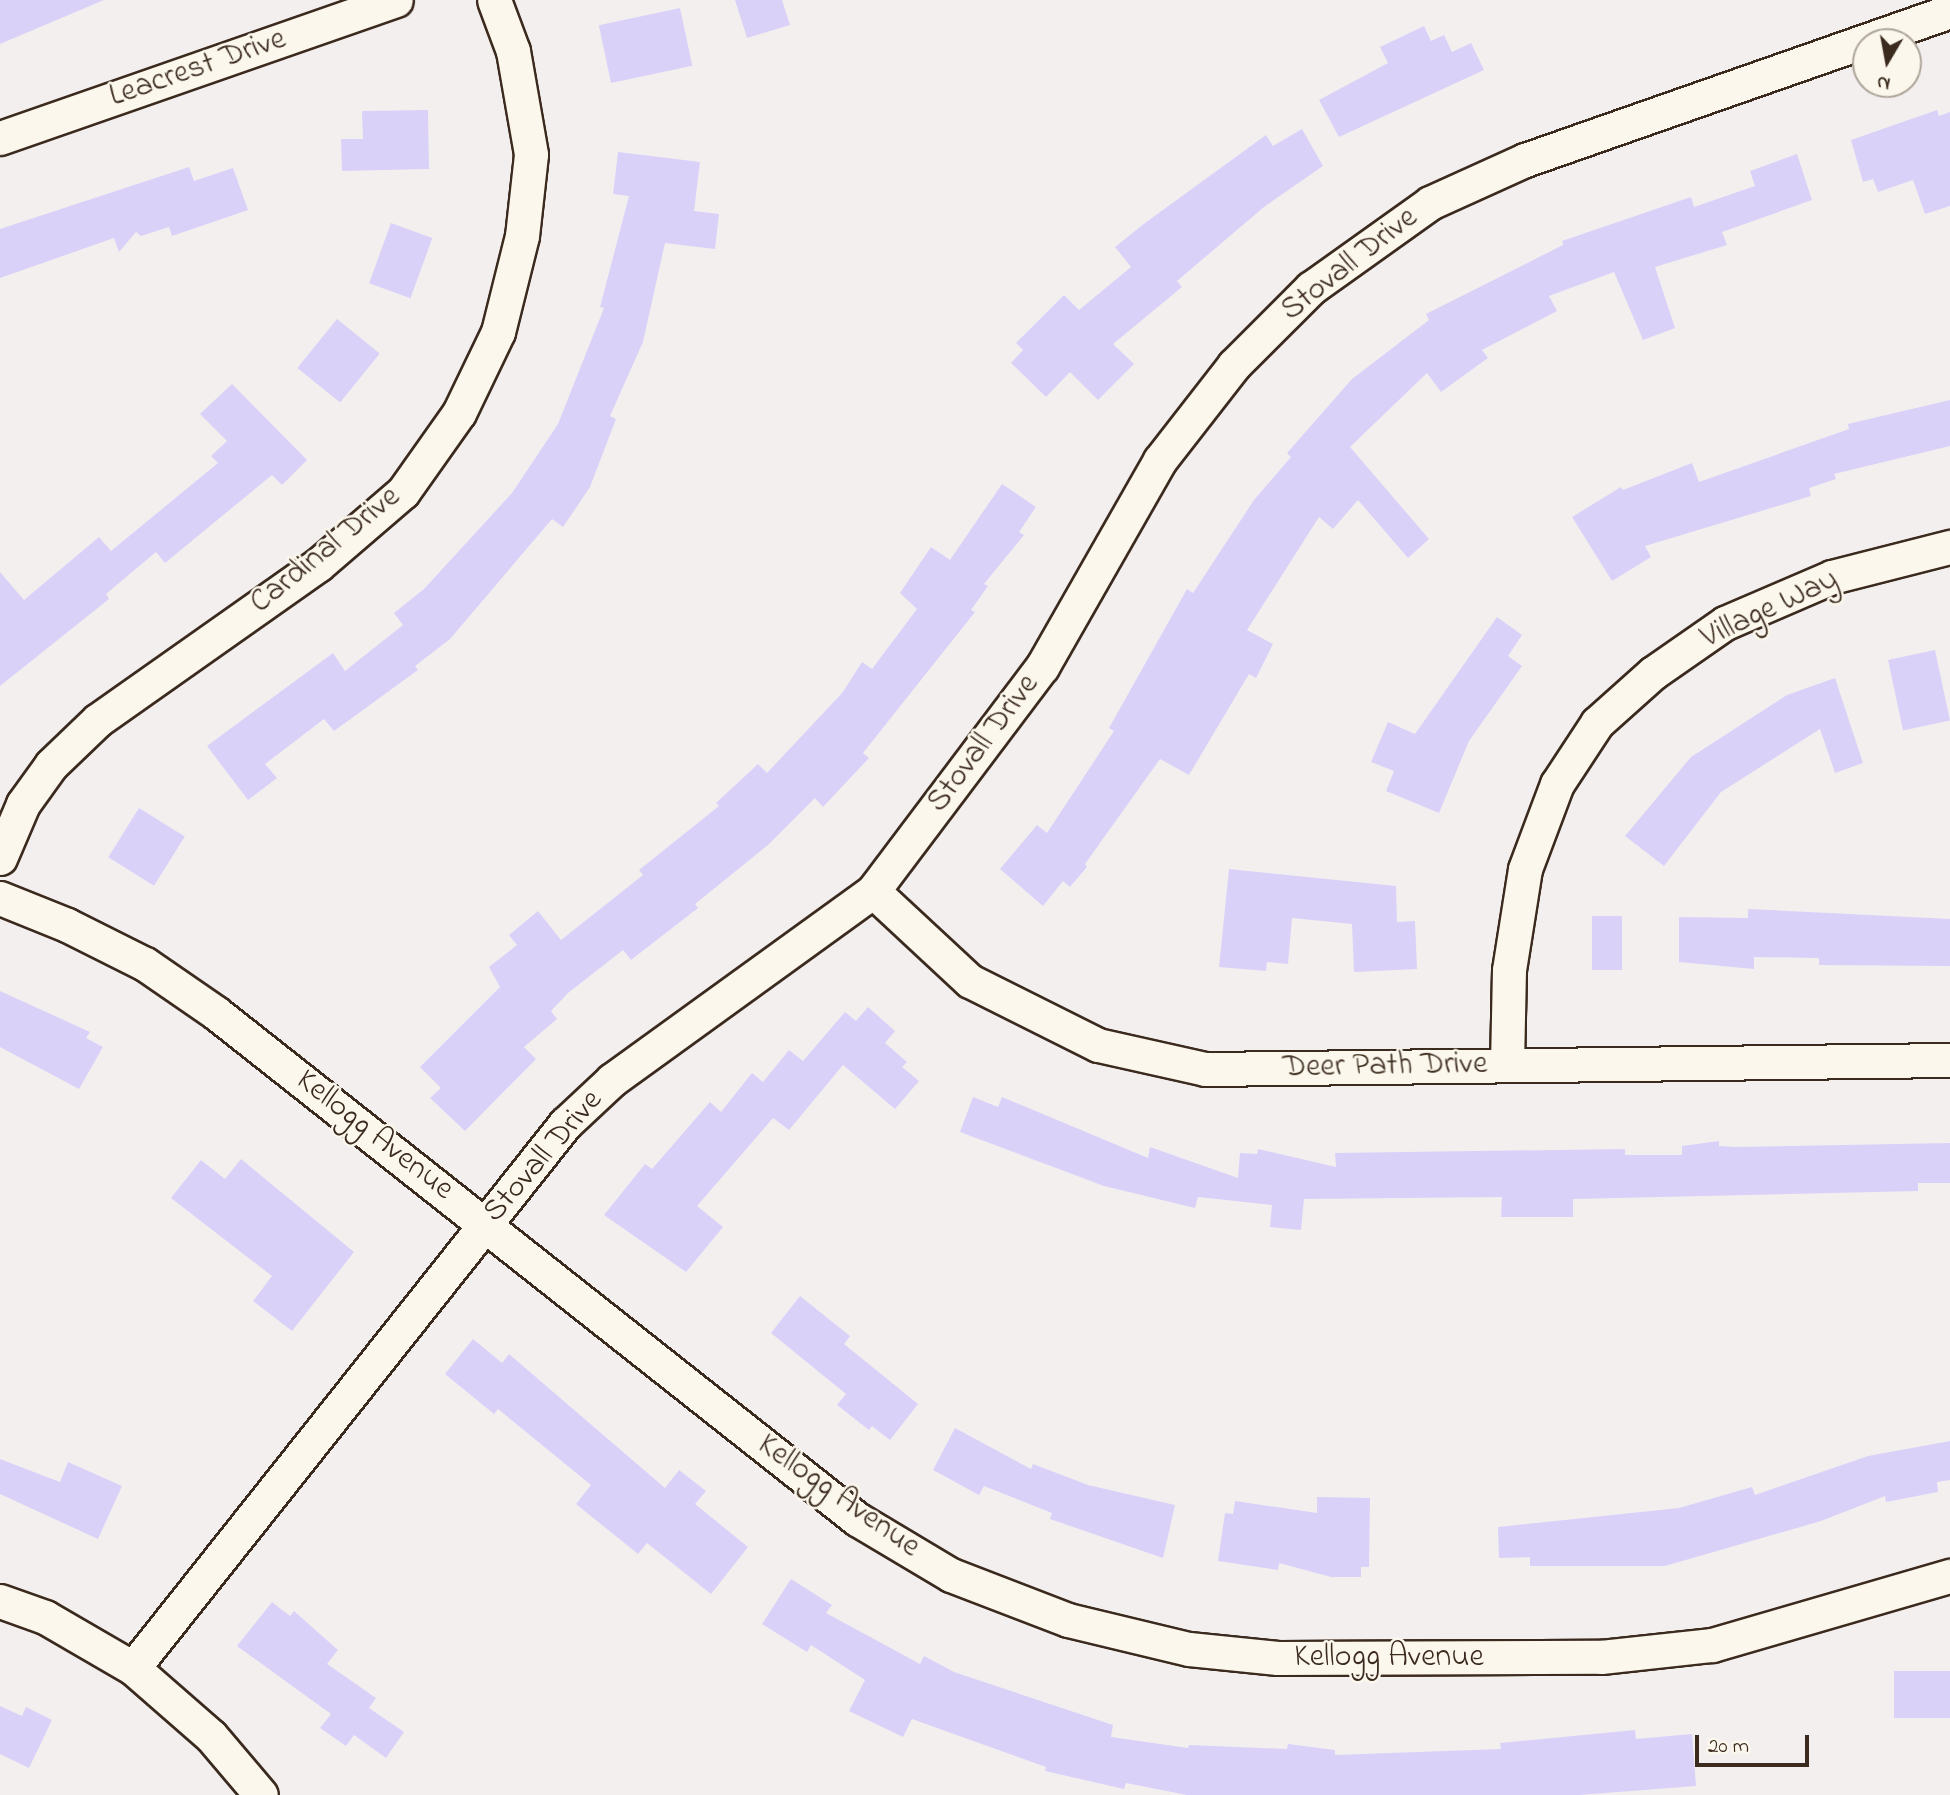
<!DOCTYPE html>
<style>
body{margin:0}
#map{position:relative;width:1950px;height:1795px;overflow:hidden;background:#f4efef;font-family:"Indie Flower",sans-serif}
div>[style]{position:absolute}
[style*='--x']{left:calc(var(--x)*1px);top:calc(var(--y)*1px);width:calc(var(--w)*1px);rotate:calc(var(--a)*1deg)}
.building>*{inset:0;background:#dad1f9;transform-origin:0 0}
.roads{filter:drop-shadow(2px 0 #3b2a1e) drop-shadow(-2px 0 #3b2a1e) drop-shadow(0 2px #3b2a1e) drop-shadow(0 -2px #3b2a1e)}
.street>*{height:33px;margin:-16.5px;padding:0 16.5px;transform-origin:16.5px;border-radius:16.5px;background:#fbf7ec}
span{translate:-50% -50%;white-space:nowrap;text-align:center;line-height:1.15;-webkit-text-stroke:5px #fbf7ec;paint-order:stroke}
.street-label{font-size:32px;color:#3b2a1e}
.north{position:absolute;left:1852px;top:28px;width:70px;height:70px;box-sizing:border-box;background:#fbf7ec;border:2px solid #aea59a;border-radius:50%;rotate:190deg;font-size:19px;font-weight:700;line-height:28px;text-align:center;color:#3b2a1e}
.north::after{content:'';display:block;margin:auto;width:24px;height:32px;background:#3b2a1e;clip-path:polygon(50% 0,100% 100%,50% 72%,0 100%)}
.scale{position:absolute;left:1695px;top:1735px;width:114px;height:32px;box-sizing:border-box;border:4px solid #3b2a1e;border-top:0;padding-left:9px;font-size:21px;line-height:24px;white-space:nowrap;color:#3b2a1e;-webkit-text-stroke:5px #fbf7ec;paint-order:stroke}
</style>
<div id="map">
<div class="building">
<div style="clip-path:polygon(0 0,104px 0,0 44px)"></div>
<div style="clip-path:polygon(735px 0,782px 0,790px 25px,747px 38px)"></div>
<div style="left:680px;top:8px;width:59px;height:83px;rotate:78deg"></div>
<div style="clip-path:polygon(1424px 26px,1431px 41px,1444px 35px,1452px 52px,1471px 43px,1484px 70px,1339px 137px,1319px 100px,1388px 63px,1380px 47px)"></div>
<div style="clip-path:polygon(428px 110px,429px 169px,342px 171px,341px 139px,363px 139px,362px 111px)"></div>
<div style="clip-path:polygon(1937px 110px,1939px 116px,1950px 112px,1950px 206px,1925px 214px,1913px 180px,1878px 192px,1873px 179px,1863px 182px,1851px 140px)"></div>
<div style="clip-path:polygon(1302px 129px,1323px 166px,1264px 207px,1177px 281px,1182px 287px,1113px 344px,1134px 364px,1098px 400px,1070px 372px,1046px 397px,1011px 363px,1023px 350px,1016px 343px,1064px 295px,1079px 310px,1131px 267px,1115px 247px,1145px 223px,1266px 135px,1273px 146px)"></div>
<div style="clip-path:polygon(618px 152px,700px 162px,694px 211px,719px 214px,715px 249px,665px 243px,643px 342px,610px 416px,616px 419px,590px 487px,563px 527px,552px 519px,450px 639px,415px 666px,418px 670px,334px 731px,324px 719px,265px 764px,277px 778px,248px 800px,207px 746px,333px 653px,345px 671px,403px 625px,394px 613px,424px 589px,512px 493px,558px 424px,604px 308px,600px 307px,629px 196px,613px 194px)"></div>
<div style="clip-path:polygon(1797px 154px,1812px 200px,1722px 232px,1727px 245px,1655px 267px,1675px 328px,1643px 340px,1614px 272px,1549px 296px,1557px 311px,1482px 350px,1488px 358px,1441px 392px,1427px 373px,1350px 447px,1429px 539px,1408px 558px,1358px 500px,1333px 529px,1319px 517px,1247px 630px,1273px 644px,1256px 678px,1249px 674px,1189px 775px,1160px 759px,1085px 864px,1087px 867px,1070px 887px,1063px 881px,1043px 906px,1000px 869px,1037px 825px,1047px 833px,1114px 731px,1109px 728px,1187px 589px,1193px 593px,1254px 500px,1291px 457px,1287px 453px,1352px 379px,1429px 320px,1426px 314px,1563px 245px,1562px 241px,1691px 197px,1694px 207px,1755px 186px,1750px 171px)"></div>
<div style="clip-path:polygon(189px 167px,194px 181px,233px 168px,248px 210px,172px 236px,169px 227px,141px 236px,136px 232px,119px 252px,114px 238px,0 278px,0 229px)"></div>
<div style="left:391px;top:223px;width:44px;height:64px;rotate:20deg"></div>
<div style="left:337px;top:319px;width:55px;height:63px;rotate:39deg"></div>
<div style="clip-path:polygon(232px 384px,307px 460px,282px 485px,272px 475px,165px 563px,156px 552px,106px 594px,109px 599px,0 686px,0 572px,24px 600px,99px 537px,111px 551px,218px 463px,211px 456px,227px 441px,200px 414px)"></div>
<div style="clip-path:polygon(1950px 400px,1950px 446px,1834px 474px,1836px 479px,1809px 488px,1811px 496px,1645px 546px,1651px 557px,1612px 581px,1572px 517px,1621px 487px,1623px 490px,1692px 463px,1699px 482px,1849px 429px,1848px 424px)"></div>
<div style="clip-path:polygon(1002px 484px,1036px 507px,1019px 532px,1024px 535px,984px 584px,988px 586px,971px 610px,975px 612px,863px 753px,869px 758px,823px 807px,815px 798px,768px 845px,695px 904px,698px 908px,631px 960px,623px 950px,568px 993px,551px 1011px,557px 1019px,524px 1047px,536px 1059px,465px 1131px,430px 1098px,441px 1088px,420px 1067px,500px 987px,489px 967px,517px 945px,509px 935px,538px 911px,561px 940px,643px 875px,639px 870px,719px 806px,716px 803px,758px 764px,767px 773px,843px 692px,862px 662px,872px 669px,917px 609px,900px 593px,931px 547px,950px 560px)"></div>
<div style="clip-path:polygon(1497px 617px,1522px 635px,1508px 656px,1522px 666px,1469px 741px,1439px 813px,1386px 791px,1394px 771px,1371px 762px,1388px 722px,1415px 734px)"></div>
<div style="left:1935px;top:650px;width:72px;height:48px;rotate:78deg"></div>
<div style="clip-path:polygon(1835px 678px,1863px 763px,1835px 773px,1820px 729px,1721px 792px,1664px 866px,1625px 836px,1691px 757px,1787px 695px)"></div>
<div style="left:139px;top:808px;width:54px;height:58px;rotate:32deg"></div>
<div style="clip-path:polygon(1229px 869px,1396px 886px,1397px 922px,1415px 921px,1417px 969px,1354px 972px,1352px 924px,1292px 918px,1288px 964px,1267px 962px,1266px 971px,1219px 967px)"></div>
<div style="clip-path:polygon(1748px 909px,1950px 919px,1950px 966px,1819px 965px,1819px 958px,1754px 957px,1754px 969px,1679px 962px,1679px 917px,1748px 918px)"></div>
<div style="left:1592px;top:916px;width:30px;height:54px"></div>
<div style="clip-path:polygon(0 991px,90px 1032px,86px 1038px,103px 1047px,79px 1089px,0 1047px)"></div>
<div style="clip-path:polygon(868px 1007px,895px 1031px,885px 1043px,907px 1062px,902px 1067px,919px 1081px,895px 1109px,843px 1065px,789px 1130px,773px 1118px,697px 1206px,723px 1227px,686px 1272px,604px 1215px,645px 1164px,652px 1169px,710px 1102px,721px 1112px,752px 1073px,763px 1082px,789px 1050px,803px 1061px,845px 1012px,856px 1021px)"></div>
<div style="clip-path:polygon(973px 1097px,998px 1107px,1002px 1097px,1148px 1158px,1150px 1147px,1238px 1178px,1240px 1153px,1257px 1154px,1258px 1149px,1336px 1167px,1335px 1153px,1625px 1149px,1625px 1155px,1682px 1155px,1682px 1146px,1719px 1141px,1719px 1146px,1735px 1147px,1950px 1143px,1950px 1183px,1918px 1183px,1918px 1191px,1573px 1199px,1573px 1217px,1501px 1217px,1502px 1197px,1304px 1199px,1301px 1230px,1270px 1227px,1272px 1205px,1198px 1197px,1195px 1208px,1104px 1186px,960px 1132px)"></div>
<div style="clip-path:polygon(241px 1159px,354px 1252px,292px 1331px,253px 1301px,272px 1276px,171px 1198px,201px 1160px,225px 1179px)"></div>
<div style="clip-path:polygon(800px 1296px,850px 1336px,844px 1344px,918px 1404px,890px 1440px,872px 1426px,869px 1430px,837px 1405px,846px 1394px,771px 1333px)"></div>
<div style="clip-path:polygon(473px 1339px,502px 1363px,509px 1354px,665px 1488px,679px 1470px,706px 1491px,695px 1504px,748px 1547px,711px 1594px,647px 1543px,638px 1554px,576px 1504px,591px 1485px,498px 1409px,494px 1414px,445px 1374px)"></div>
<div style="clip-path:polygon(955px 1428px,1031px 1469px,1033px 1464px,1088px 1485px,1175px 1505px,1163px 1558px,1050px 1519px,1052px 1513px,984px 1486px,979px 1495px,933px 1470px)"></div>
<div style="clip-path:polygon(1950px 1441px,1950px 1480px,1937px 1482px,1938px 1492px,1886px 1502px,1885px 1496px,1821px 1521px,1665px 1566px,1530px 1566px,1530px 1557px,1499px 1558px,1498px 1527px,1679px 1508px,1752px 1487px,1755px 1495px,1868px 1456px)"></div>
<div style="clip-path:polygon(0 1459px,60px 1482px,68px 1462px,122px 1486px,98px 1539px,0 1494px)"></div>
<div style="clip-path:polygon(1317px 1497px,1370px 1498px,1369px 1567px,1361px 1567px,1361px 1577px,1331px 1577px,1279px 1563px,1278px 1570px,1218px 1561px,1225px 1513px,1233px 1514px,1235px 1501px,1317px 1513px)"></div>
<div style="clip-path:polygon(791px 1579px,832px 1605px,826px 1613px,920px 1664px,924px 1656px,954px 1672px,1113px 1725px,1111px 1737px,1188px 1748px,1189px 1745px,1287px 1749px,1288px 1744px,1335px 1750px,1335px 1755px,1501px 1749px,1500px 1743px,1635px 1730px,1636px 1739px,1692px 1734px,1696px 1786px,1579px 1795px,1187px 1795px,1126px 1783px,1124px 1789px,1045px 1771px,1046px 1767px,912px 1719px,903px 1737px,849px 1711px,865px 1680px,811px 1645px,807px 1652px,762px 1624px)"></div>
<div style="clip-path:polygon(272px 1602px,290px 1616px,294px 1611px,338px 1650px,327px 1664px,376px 1698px,369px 1708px,404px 1732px,386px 1758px,354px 1735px,346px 1746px,320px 1728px,331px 1714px,237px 1646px)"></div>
<div style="left:1950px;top:1671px;width:47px;height:56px;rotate:90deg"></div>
<div style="clip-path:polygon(0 1706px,22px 1716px,26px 1707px,52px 1720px,29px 1768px,0 1754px)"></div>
</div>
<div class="roads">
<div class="street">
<div style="--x:0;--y:138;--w:419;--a:-19.2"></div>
<div style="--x:0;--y:858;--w:59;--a:-66.9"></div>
<div style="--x:23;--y:804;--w:48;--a:-54.3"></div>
<div style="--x:51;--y:765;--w:65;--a:-43.8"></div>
<div style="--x:98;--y:720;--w:269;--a:-35.2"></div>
<div style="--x:318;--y:565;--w:112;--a:-40.7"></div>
<div style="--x:403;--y:492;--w:97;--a:-54.7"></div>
<div style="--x:459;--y:413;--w:90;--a:-64.3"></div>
<div style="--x:498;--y:332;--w:99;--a:-76"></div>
<div style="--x:522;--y:236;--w:82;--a:-83.7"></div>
<div style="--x:531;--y:154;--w:105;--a:-99.9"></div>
<div style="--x:513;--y:51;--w:54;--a:-110.4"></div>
<div style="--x:873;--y:891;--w:132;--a:42.9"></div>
<div style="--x:970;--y:981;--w:143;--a:26.6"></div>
<div style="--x:1098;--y:1045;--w:110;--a:12.6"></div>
<div style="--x:1205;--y:1069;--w:745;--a:-0.69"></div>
<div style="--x:0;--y:898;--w:72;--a:21.9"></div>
<div style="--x:67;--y:925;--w:87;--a:26.6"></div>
<div style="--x:145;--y:964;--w:86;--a:34.6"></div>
<div style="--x:216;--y:1013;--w:817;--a:38.29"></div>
<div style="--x:857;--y:1519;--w:109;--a:30.8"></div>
<div style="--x:951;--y:1575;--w:125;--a:21"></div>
<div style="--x:1068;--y:1620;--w:124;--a:13.5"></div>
<div style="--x:1189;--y:1649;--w:89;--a:5.8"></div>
<div style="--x:1278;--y:1658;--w:323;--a:-0.2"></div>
<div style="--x:1601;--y:1657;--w:112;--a:-6.2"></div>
<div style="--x:1712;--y:1645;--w:248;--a:-16.2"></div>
<div style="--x:1507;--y:1065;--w:95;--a:-88.8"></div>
<div style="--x:1509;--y:970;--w:102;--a:-81"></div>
<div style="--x:1525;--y:869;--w:91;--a:-69.4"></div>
<div style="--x:1557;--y:784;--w:73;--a:-56.7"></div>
<div style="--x:1597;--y:723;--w:75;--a:-41.8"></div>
<div style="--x:1653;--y:673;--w:88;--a:-34.8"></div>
<div style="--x:1725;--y:623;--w:116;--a:-23.3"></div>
<div style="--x:1832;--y:577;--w:122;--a:-14.3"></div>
<div style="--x:0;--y:1601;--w:48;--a:19.6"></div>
<div style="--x:45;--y:1617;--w:102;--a:30.1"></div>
<div style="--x:133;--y:1668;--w:103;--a:41.1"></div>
<div style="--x:211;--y:1736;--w:77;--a:49.7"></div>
<div style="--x:133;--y:1668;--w:695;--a:-51.55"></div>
<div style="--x:565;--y:1124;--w:64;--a:-43.1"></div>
<div style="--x:612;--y:1080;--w:322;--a:-35.9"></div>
<div style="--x:873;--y:891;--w:281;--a:-53"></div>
<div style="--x:1042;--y:667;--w:238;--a:-60.3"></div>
<div style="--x:1160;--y:460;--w:120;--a:-52.1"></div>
<div style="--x:1234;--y:365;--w:109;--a:-45"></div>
<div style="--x:1311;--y:288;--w:146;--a:-35.5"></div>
<div style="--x:1430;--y:203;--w:104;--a:-24.4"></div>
<div style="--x:1525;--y:160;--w:450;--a:-19.3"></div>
</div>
</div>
<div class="street-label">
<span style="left:198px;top:69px;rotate:-19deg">Leacrest Drive</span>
<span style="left:1350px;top:265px;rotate:-38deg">Stovall Drive</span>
<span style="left:326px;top:551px;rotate:-39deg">Cardinal Drive</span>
<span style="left:1770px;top:610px;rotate:-25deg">Village Way</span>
<span style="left:984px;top:744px;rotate:-53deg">Stovall Drive</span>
<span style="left:1385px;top:1067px;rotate:-1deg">Deer Path Drive</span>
<span style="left:374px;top:1136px;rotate:38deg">Kellogg Avenue</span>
<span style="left:544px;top:1157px;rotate:-49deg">Stovall Drive</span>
<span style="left:838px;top:1497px;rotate:35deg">Kellogg Avenue</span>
<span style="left:1389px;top:1658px">Kellogg Avenue</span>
</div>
<div class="north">N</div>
<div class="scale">20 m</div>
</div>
